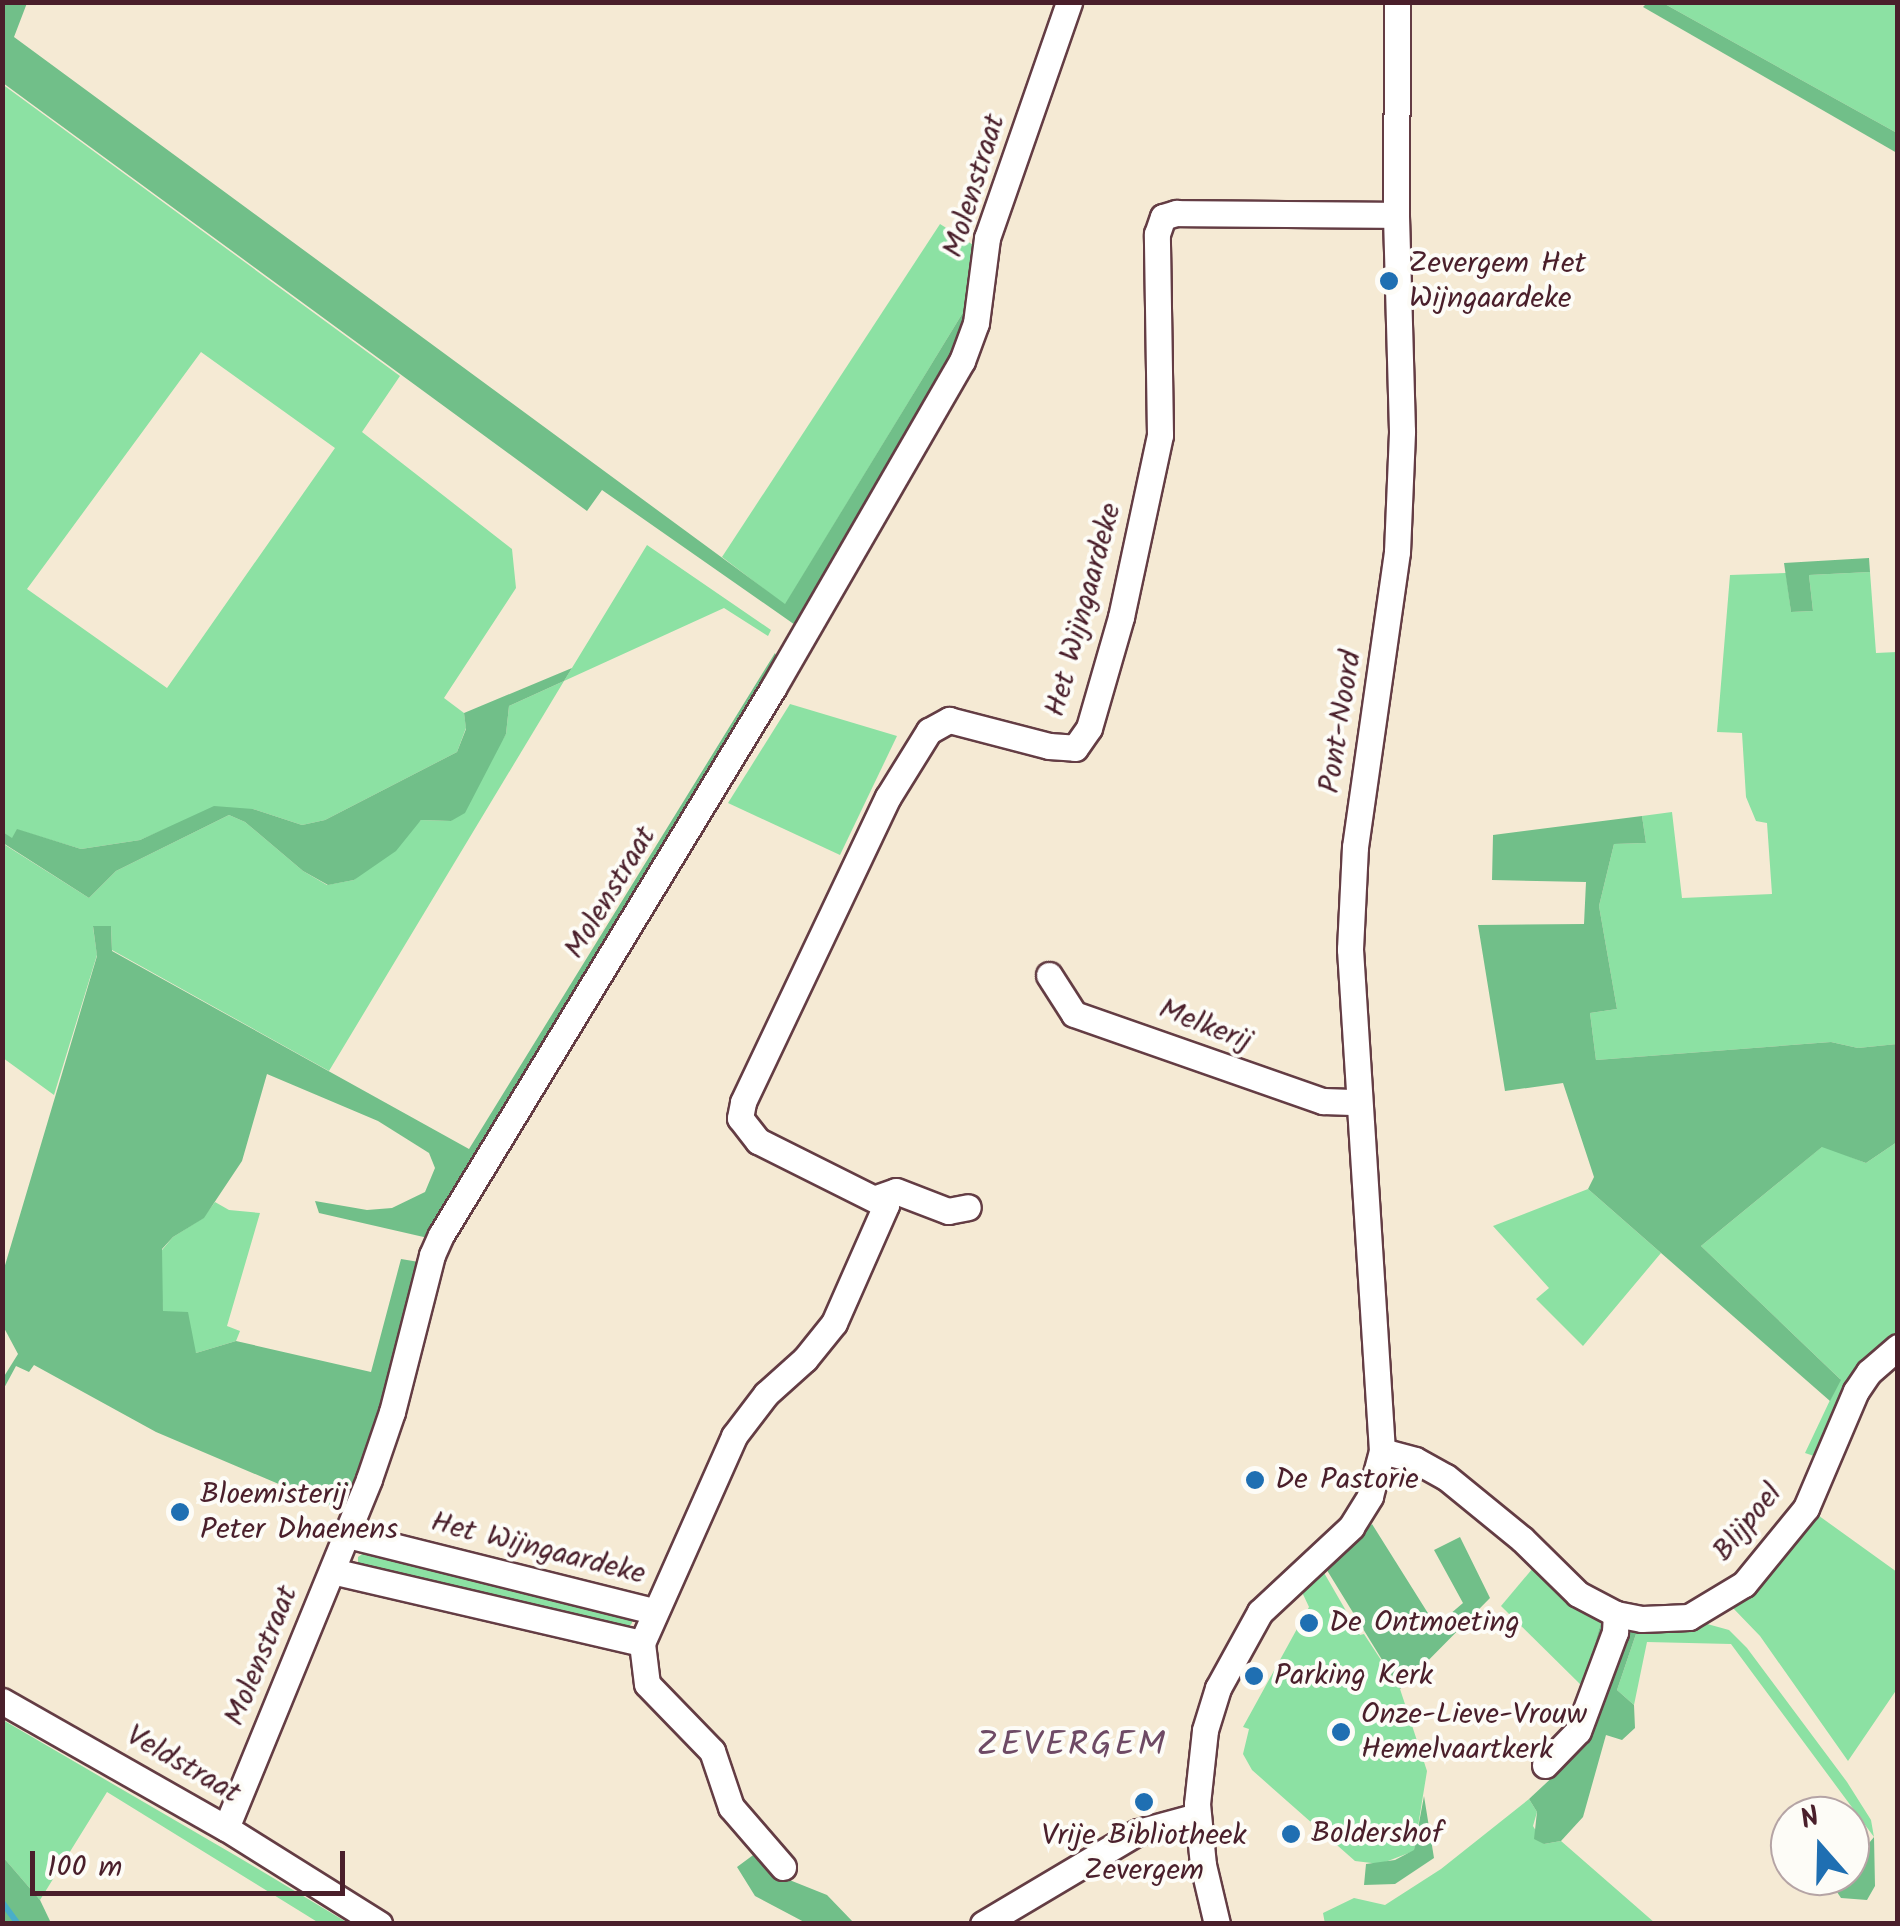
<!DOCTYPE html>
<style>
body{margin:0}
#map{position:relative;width:1900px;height:1926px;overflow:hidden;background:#f5ead4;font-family:Kalam,sans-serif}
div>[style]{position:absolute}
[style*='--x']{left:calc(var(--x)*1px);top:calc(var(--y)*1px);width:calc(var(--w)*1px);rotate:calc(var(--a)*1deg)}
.green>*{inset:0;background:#8ce1a3}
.forest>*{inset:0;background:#71bf89}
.stream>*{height:6px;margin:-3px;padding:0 3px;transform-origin:3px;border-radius:3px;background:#49aec8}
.roads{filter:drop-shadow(2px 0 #643d44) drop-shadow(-2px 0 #643d44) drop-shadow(0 2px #643d44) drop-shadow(0 -2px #643d44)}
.minor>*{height:25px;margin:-12.5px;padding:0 12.5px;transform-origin:12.5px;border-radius:12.5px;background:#fff}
.dots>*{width:28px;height:28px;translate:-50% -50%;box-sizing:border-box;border:5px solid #fdfcf7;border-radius:50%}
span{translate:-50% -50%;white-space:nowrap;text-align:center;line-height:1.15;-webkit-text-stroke:8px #fdfcf7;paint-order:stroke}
.street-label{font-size:30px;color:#4a1f2b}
.poi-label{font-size:30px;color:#4a1f2b}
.left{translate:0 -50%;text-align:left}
.quarter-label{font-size:35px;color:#6e4a65;letter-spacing:2.5px}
.frame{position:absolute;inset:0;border:5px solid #4a1f2b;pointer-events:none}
.north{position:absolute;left:1770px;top:1796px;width:100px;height:100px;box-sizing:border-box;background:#fdfcf7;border:2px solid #b5a4a5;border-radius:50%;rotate:340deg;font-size:28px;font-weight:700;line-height:40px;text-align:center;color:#4a1f2b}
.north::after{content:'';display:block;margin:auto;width:35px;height:45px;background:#1f6fb2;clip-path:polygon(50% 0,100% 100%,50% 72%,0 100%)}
.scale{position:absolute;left:30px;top:1851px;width:315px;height:45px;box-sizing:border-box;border:5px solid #4a1f2b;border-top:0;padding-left:12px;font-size:30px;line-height:35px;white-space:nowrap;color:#4a1f2b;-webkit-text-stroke:8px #fdfcf7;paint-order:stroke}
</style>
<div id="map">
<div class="green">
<div style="clip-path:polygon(1663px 3px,1897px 3px,1897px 133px)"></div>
<div style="clip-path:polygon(evenodd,2px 84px,400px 376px,362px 432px,512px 549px,516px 588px,444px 698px,464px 713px,466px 728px,457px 752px,325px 820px,302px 825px,253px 809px,170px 827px,140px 840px,81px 849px,18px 830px,12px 839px,3px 832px,2px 84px,201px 352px,335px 448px,167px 688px,27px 589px,201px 352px)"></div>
<div style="clip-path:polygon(940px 224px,978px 248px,970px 301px,785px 605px,722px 557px)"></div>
<div style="clip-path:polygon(647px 545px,771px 630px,768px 636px,724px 608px,564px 681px,329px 1071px,112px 950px,111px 926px,93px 927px,97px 955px,54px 1095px,3px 1058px,2px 843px,89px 898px,116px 871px,229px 815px,245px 822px,303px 871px,327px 885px,354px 880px,421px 820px,451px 821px,506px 734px,509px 706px,564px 681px)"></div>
<div style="clip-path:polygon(1870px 572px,1876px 653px,1897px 652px,1897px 1044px,1858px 1048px,1831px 1042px,1596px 1060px,1590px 1013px,1617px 1009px,1599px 906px,1614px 844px,1646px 843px,1642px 816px,1672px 812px,1682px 898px,1772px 894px,1767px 823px,1756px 821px,1746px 797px,1742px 733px,1717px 732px,1730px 575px,1786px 573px,1791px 612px,1813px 611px,1809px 575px)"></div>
<div style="clip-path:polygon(790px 704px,897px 736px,840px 855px,728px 803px)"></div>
<div style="clip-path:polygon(1897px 1142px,1897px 1340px,1821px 1457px,1814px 1456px,1805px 1453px,1840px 1379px,1701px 1246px,1823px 1146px,1866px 1163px)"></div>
<div style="clip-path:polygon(1588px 1189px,1661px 1253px,1583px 1346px,1536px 1299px,1549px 1288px,1493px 1226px)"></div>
<div style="clip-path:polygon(215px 1202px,229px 1210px,260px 1213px,227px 1326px,240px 1331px,236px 1341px,196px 1353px,163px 1311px,159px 1271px,162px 1250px,173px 1237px,203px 1218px)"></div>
<div style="clip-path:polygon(1815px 1513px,1897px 1572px,1897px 1689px,1848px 1761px,1760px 1636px,1732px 1607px)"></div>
<div style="clip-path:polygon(368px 1550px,632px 1618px,632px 1623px,628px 1628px,358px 1565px,358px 1557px)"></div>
<div style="clip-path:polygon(1533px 1568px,1602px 1619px,1583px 1687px,1501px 1606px)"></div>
<div style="clip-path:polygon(1323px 1571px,1360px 1635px,1364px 1634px,1400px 1689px,1427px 1771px,1414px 1851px,1380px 1864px,1355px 1861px,1252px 1770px,1243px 1754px,1249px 1729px,1243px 1727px,1309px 1607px,1301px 1590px)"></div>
<div style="clip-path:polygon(1700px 1622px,1729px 1630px,1747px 1648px,1847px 1782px,1871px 1820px,1874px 1837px,1731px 1644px,1647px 1642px,1634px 1705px,1617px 1690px,1637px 1631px)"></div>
<div style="clip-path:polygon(3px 1720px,238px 1857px,348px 1923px,319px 1923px,107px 1792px,40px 1900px,3px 1857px)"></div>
<div style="clip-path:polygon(1529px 1799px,1537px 1812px,1533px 1826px,1544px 1844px,1561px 1841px,1655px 1923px,1325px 1924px,1323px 1913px,1354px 1898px,1385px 1905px,1441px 1869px)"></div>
</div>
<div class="forest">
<div style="clip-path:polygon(2px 3px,27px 3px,14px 37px,785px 604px,970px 301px,969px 339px,798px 627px,602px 490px,587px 511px,3px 83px)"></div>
<div style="clip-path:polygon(1647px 3px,1663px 3px,1897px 133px,1897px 153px,1643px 7px)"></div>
<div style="clip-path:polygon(1869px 558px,1870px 572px,1809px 575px,1813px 611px,1791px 612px,1784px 563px)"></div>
<div style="clip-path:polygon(775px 653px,779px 664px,428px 1238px,319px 1213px,315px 1201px,367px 1210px,392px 1208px,425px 1192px,435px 1168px,429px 1153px,378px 1121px,267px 1074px,242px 1161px,204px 1218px,173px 1237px,162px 1249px,163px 1311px,188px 1312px,196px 1353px,236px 1341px,371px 1372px,401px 1259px,419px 1262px,365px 1471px,347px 1513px,156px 1432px,34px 1365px,29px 1372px,16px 1366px,3px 1390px,3px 1378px,18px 1354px,3px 1326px,3px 1272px,97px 956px,93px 926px,111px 926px,112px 951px,469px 1149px)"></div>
<div style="clip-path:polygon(572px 668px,564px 681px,509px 706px,506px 734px,465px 813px,451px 821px,421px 820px,396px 851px,354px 880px,328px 885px,303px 871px,245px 822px,229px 815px,116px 871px,89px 898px,3px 843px,3px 832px,12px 838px,17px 829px,81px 849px,140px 840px,214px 806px,253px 809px,302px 825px,325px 820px,457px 752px,466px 729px,464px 713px)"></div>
<div style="clip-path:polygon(1642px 816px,1646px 843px,1614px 844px,1599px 906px,1617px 1009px,1590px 1013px,1596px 1060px,1831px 1042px,1858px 1048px,1897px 1044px,1897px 1142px,1866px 1163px,1822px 1147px,1701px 1246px,1841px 1380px,1830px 1401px,1588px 1189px,1594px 1177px,1563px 1083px,1505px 1091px,1478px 925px,1584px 924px,1586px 882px,1492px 880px,1493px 835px)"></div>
<div style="clip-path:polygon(1372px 1524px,1436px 1626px,1463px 1603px,1434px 1550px,1460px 1537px,1490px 1598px,1400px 1689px,1325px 1567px)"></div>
<div style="clip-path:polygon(1602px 1619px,1637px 1631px,1617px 1690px,1634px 1705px,1635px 1728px,1622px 1740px,1606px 1735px,1583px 1817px,1561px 1841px,1544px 1844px,1534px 1839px,1537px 1812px,1529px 1799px,1559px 1771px,1543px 1752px,1574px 1717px)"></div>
<div style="clip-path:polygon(1424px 1796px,1434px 1858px,1395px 1884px,1364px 1885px,1366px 1864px,1395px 1860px,1414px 1850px)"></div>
<div style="clip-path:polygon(1874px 1837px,1875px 1886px,1867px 1900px,1841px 1898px,1833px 1886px,1842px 1876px,1850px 1876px,1850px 1866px)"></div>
<div style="clip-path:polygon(760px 1850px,782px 1877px,827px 1895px,854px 1923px,806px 1923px,755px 1896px,737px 1867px)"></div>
<div style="clip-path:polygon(3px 1857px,40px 1900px,51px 1923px,3px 1923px)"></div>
</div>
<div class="stream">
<div style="--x:2;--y:1902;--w:27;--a:54"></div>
</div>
<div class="roads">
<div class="minor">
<div style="--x:1049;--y:975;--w:46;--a:57.3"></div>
<div style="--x:1074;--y:1014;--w:264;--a:19.3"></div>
<div style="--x:1323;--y:1101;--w:36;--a:2"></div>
<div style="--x:876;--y:1198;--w:21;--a:-19"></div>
<div style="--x:896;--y:1191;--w:56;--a:21"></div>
<div style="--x:948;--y:1211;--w:20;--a:-11"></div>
<div style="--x:1382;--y:1451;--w:34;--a:15"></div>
<div style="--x:1415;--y:1460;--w:35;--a:29"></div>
<div style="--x:1446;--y:1477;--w:98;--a:39.2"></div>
<div style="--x:1522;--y:1539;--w:78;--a:44.5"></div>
<div style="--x:1578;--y:1594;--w:43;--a:27.8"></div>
<div style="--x:1616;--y:1614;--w:26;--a:11"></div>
<div style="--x:1642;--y:1619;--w:47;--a:-2.4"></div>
<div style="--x:1689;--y:1617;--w:64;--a:-31"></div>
<div style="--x:1744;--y:1584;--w:98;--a:-50.8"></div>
<div style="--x:1806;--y:1508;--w:127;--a:-66.9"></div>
<div style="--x:1856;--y:1391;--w:23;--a:-56"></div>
<div style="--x:1869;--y:1372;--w:38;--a:-41"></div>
<div style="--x:348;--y:1535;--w:314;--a:14"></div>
<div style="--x:332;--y:1571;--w:318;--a:13.1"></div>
<div style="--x:2;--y:1701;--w:257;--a:29.6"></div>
<div style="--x:226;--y:1828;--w:181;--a:32.1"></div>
<div style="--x:1545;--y:1765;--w:47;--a:-45.9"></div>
<div style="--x:1578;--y:1731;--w:106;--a:-69.5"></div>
<div style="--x:1615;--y:1632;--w:18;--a:-87"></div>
<div style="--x:226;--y:1828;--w:377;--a:-67.7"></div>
<div style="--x:369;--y:1479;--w:71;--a:-71.1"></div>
<div style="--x:392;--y:1412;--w:162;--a:-75.7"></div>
<div style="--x:432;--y:1255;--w:22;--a:-66"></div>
<div style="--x:441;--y:1235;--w:640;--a:-58.74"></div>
<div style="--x:773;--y:688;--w:378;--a:-60"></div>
<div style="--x:962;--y:361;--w:40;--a:-69.8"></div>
<div style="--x:976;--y:323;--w:86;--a:-82.6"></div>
<div style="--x:987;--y:238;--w:250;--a:-70.8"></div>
<div style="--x:783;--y:1867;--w:79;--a:-130.9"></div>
<div style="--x:731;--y:1807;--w:59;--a:-108.7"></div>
<div style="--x:712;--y:1751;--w:93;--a:-134.1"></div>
<div style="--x:647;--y:1684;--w:41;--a:-97"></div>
<div style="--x:642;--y:1643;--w:227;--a:-66"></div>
<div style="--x:734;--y:1436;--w:53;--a:-52.7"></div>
<div style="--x:766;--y:1394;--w:52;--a:-41.9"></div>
<div style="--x:805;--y:1359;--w:46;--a:-51.1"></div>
<div style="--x:834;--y:1323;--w:129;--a:-66.2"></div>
<div style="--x:886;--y:1205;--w:143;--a:-153.4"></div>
<div style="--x:758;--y:1141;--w:29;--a:-128"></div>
<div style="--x:740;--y:1118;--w:16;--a:-79"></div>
<div style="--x:743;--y:1102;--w:338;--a:-64.6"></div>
<div style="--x:888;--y:797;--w:78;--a:-58.2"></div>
<div style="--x:929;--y:731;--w:23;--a:-29"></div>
<div style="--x:949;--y:720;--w:103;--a:14.6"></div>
<div style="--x:1049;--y:746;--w:26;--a:4"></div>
<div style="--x:1075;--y:748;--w:24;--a:-55"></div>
<div style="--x:1089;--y:728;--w:116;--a:-73.9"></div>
<div style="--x:1121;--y:617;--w:186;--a:-77.9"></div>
<div style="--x:1160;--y:435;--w:201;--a:-90.9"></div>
<div style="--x:1157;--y:234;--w:18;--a:-71"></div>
<div style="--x:1163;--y:217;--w:14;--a:-17"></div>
<div style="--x:1176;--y:213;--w:220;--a:0.5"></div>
<div style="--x:983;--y:1924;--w:180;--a:-30.7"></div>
<div style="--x:1138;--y:1832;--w:61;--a:-15.2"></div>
<div style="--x:1217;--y:1924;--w:61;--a:-103.3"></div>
<div style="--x:1203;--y:1865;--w:61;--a:-95.6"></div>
<div style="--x:1197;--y:1804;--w:74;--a:-83.8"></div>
<div style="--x:1205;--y:1730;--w:44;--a:-72.8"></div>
<div style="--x:1218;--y:1688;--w:87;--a:-61.1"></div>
<div style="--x:1260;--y:1612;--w:125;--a:-43"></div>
<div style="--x:1351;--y:1527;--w:36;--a:-58"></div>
<div style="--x:1370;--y:1496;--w:47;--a:-75.1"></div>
<div style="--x:1382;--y:1451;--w:503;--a:-93.65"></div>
<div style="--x:1350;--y:949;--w:102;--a:-87.2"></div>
<div style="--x:1355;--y:847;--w:298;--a:-81.9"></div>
<div style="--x:1397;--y:552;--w:121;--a:-87.6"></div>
<div style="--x:1402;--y:431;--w:216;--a:-91.6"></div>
<div style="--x:1396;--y:215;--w:213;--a:-89.7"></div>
</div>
</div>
<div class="dots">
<div style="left:1389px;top:281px;background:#1f6fb2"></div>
<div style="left:1255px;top:1480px;background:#1f6fb2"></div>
<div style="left:180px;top:1512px;background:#1f6fb2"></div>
<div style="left:1309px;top:1623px;background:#1f6fb2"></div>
<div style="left:1254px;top:1676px;background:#1f6fb2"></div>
<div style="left:1341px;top:1732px;background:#1f6fb2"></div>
<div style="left:1144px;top:1802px;background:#1f6fb2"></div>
<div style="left:1291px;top:1834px;background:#1f6fb2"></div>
</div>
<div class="street-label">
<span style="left:975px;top:186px;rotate:-73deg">Molenstraat</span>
<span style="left:1084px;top:610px;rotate:-75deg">Het Wijngaardeke</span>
<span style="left:1341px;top:722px;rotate:-81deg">Pont-Noord</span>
<span style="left:611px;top:893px;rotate:-59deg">Molenstraat</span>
<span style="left:1205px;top:1026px;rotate:21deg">Melkerij</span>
<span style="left:1748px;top:1523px;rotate:-51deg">Blijpoel</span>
<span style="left:538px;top:1549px;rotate:14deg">Het Wijngaardeke</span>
<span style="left:262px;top:1656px;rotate:-68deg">Molenstraat</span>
<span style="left:183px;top:1765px;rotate:30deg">Veldstraat</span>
</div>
<div class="poi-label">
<span class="left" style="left:1409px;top:281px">Zevergem Het<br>Wijngaardeke</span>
<span class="left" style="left:1275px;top:1480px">De Pastorie</span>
<span class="left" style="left:200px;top:1512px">Bloemisterij<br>Peter Dhaenens</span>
<span class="left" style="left:1329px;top:1623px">De Ontmoeting</span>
<span class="left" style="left:1274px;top:1676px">Parking Kerk</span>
<span class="left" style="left:1361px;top:1732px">Onze-Lieve-Vrouw<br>Hemelvaartkerk</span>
<span class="left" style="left:1311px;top:1834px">Boldershof</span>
<span style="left:1144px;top:1853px">Vrije Bibliotheek<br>Zevergem</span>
</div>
<div class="quarter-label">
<span style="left:1072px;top:1746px">ZEVERGEM</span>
</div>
<div class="frame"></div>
<div class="north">N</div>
<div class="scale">100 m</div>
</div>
